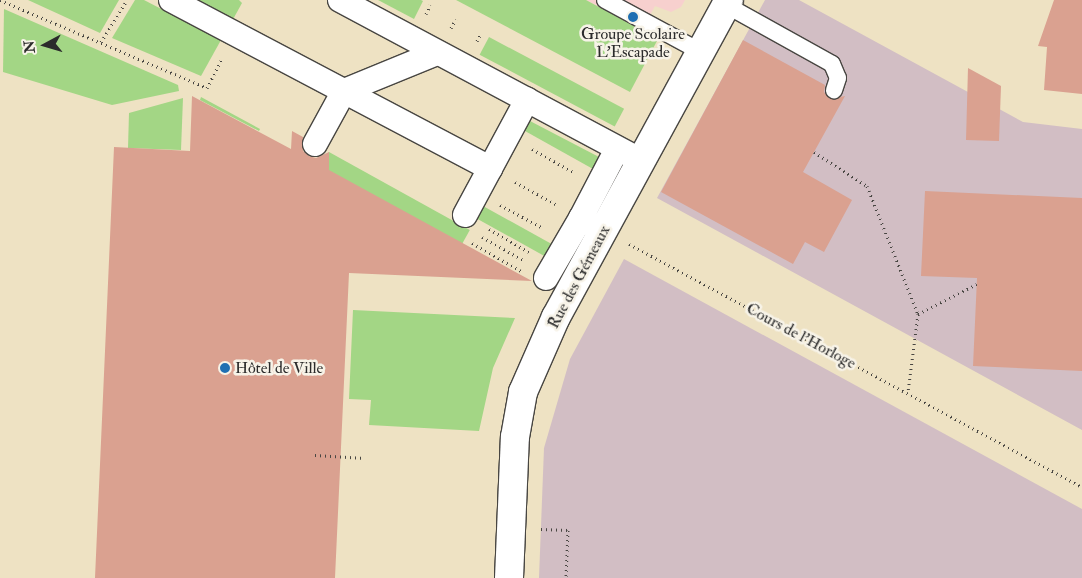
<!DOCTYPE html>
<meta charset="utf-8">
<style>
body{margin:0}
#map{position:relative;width:1082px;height:578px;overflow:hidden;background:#eee2c3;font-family:"IM FELL Double Pica",serif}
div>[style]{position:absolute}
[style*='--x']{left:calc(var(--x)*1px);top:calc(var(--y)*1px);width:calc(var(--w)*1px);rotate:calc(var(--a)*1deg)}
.built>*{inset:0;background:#f7d0ce}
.industrial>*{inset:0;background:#d2bec4}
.green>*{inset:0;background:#a3d685;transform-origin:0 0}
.building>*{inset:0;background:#daa190}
.path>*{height:3px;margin-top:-1.5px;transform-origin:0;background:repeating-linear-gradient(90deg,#484642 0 1px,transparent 0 5px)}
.roads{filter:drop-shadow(1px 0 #484642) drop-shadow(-1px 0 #484642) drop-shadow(0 1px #484642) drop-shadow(0 -1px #484642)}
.service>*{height:16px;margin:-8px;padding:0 8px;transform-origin:8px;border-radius:8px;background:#fff}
.pedestrian>*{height:24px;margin:-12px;padding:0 12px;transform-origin:12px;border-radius:12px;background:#fff}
.minor>*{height:28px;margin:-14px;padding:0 14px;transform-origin:14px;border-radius:14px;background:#fff}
.dots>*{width:14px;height:14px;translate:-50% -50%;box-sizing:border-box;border:2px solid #f7f3e8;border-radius:50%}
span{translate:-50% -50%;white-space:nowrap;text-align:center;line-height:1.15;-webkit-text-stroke:5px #f7f3e8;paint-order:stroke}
.poi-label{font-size:16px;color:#2b2b2b}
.left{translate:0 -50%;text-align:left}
.street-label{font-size:16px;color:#2b2b2b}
.north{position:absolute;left:20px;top:20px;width:50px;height:50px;-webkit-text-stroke:4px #f7f3e8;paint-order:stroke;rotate:264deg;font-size:14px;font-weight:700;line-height:20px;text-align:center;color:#2b2b2b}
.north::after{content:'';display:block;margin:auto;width:18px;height:22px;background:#2b2b2b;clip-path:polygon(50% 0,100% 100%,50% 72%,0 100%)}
</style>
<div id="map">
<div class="built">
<div style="clip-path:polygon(586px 0,685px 0,681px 7px,671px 12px,655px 6px,642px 30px)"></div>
</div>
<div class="industrial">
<div style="clip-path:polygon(765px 0,799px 0,1023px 122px,1082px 129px,1082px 430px,657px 198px)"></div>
<div style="clip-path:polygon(624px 259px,1082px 509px,1082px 578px,539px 578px,544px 448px,570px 359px)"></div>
</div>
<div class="green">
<div style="clip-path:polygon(28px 0,119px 0,100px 33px)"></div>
<div style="clip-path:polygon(135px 0,144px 0,221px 40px,201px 76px,112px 38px)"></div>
<div style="clip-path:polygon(191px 0,239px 0,242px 3px,231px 23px)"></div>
<div style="clip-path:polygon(378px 0,421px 0,423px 1px,414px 19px)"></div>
<div style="clip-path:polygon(456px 0,586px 0,658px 39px,630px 92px)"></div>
<div style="clip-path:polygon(4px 9px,178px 85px,179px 91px,112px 105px,3px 72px)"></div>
<div style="left:489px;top:37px;width:153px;height:20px;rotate:28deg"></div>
<div style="clip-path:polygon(201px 97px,260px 129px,259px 131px,200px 100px)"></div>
<div style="clip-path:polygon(183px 98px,181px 150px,128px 148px,129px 113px)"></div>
<div style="clip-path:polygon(530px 121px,599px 157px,593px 169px,525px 131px)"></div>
<div style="left:329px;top:152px;width:161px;height:18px;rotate:29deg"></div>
<div style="left:483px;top:206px;width:79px;height:14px;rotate:29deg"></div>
<div style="clip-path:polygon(353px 310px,515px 318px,493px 368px,479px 431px,369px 425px,371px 400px,349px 399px)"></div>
</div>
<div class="building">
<div style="clip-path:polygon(1054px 0,1082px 0,1082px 94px,1044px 90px,1047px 47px,1038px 46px)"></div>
<div style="clip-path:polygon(743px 40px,825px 85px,824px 92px,830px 99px,845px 96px,803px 172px,852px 200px,824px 252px,805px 242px,793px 264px,661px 192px)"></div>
<div style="clip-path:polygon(968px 68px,1001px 86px,999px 141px,966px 140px)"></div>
<div style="clip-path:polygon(192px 96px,291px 149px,292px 131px,303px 137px,303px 151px,309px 156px,316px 158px,329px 152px,329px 170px,532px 281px,349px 273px,335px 578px,95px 578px,114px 147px,190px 151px)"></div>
<div style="clip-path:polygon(925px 191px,1082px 198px,1082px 371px,973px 366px,977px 278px,921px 276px)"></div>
</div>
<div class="path">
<div style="--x:0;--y:0;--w:225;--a:23"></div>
<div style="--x:207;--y:88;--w:33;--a:-63"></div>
<div style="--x:426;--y:14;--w:10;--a:-66"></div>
<div style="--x:451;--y:28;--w:10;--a:-61"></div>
<div style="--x:477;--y:41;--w:9;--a:-63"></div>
<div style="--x:101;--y:42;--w:49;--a:-58.2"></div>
<div style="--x:532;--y:149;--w:49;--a:29.2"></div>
<div style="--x:814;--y:152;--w:63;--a:32.7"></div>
<div style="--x:867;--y:186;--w:138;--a:68.3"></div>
<div style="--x:918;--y:314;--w:79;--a:97.3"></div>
<div style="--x:515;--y:182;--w:48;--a:28.7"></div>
<div style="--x:500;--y:205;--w:49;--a:28.1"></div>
<div style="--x:489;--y:229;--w:46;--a:29.9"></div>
<div style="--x:482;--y:237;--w:49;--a:29.2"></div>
<div style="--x:472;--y:243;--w:56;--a:29.7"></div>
<div style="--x:629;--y:244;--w:514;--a:28.21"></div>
<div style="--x:918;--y:314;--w:66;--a:-27"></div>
<div style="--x:315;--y:455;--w:50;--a:3.4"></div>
<div style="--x:541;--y:529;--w:27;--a:2"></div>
<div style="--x:568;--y:530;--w:48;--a:92.4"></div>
</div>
<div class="roads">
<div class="service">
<div style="--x:605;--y:0;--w:109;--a:28.4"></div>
<div style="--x:726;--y:5;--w:121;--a:29.1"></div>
<div style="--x:832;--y:64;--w:15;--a:67"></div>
<div style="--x:838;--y:78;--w:13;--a:108"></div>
</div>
<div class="pedestrian">
<div style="--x:171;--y:0;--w:361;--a:27.8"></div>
<div style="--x:340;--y:0;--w:341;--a:28.1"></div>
<div style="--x:315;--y:144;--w:60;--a:-61.3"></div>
<div style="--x:344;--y:91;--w:100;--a:-22.2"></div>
<div style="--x:465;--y:215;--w:131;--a:-61.7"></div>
<div style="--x:581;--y:218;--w:78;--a:-62.4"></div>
<div style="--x:546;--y:278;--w:69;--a:-59.7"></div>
<div style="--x:581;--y:218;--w:26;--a:31"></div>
</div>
<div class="minor">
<div style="--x:509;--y:578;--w:141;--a:-87.6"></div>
<div style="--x:515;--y:437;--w:46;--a:-79.9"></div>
<div style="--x:523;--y:392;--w:82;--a:-66.3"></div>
<div style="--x:556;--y:317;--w:361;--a:-61.4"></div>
</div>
</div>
<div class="dots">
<div style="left:633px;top:17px;background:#1f6fb2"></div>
<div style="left:225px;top:368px;background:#1f6fb2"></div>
</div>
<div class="poi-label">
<span style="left:633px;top:43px">Groupe Scolaire<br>L'Escapade</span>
<span class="left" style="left:235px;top:368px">Hôtel de Ville</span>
</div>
<div class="street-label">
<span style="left:579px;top:277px;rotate:-62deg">Rue des Gémeaux</span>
<span style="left:801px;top:336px;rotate:28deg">Cours de l'Horloge</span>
</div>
<div class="north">N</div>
</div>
